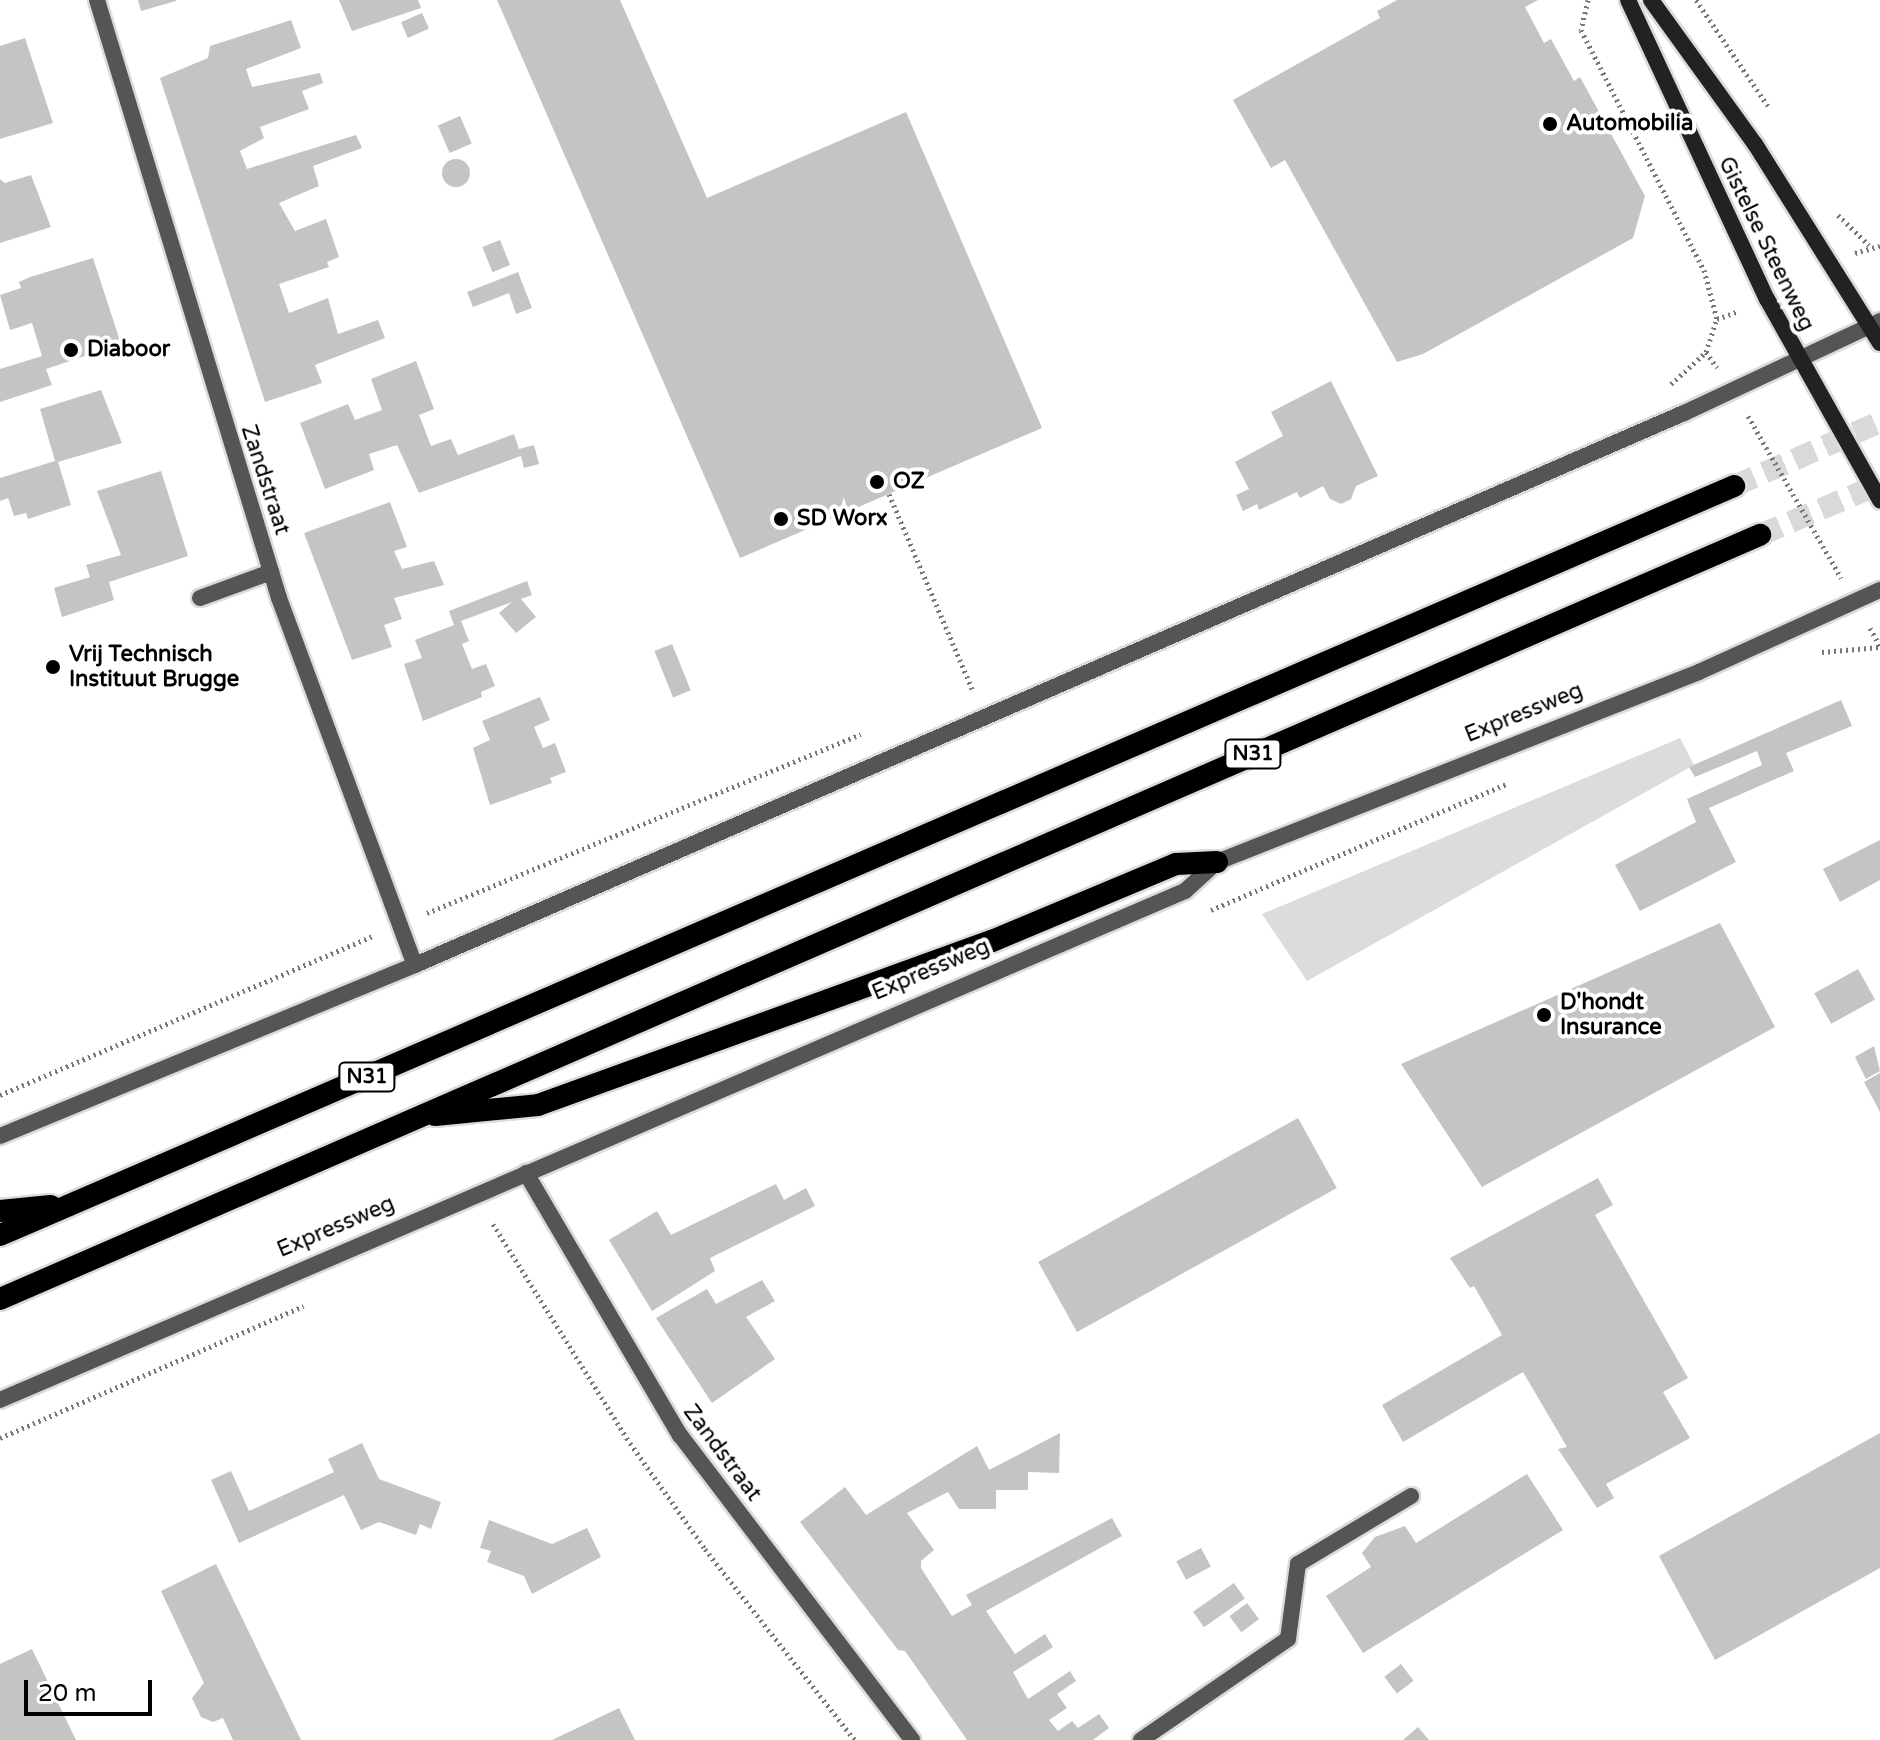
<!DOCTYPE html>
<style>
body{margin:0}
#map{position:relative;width:1880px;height:1740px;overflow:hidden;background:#fff;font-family:"Varela Round",sans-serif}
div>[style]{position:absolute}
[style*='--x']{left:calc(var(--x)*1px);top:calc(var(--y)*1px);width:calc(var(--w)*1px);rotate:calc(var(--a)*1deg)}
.green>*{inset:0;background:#dcdcdc}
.building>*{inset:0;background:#c4c4c4;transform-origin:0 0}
.round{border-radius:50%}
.trunk-tunnel>*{height:22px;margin-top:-11px;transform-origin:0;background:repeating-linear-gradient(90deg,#d9d9d9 0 22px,transparent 0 33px)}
.path>*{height:5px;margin-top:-2.5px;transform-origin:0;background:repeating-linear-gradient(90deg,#777 0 2px,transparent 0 6px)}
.roads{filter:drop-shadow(2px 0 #dbdbdb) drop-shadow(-2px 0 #dbdbdb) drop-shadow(0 2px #dbdbdb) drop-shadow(0 -2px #dbdbdb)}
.service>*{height:16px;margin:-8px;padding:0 8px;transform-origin:8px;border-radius:8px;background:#555}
.minor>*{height:16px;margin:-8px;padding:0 8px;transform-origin:8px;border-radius:8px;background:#555}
.tertiary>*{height:16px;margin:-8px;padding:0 8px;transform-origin:8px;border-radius:8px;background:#555}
.secondary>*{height:16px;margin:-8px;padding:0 8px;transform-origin:8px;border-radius:8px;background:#222}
.trunk>*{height:22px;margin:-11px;padding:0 11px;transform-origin:11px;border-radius:11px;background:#000}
.dots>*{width:22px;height:22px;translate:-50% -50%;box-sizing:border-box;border:4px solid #fff;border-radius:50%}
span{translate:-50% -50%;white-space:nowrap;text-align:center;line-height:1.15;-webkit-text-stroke:8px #fff;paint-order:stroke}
.shield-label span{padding:2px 6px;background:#fff;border:2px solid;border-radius:6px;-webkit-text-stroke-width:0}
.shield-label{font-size:20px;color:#000;font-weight:700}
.poi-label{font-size:22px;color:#000;font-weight:700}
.left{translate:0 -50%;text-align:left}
.street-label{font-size:22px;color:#000}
.scale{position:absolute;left:24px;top:1680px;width:128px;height:36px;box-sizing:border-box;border:4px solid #000;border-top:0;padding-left:10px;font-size:24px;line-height:28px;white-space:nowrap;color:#000;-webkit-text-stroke:6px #fff;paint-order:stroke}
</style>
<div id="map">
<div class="green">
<div style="clip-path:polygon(1680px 738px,1694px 765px,1307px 981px,1262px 914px)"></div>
</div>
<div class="building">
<div style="clip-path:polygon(138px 0,176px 0,176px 1px,141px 11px)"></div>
<div style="clip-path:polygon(339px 0,418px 0,421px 8px,352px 31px)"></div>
<div style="clip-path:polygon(497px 0,620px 0,707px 198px,906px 112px,1042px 428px,740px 558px)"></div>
<div style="clip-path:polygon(1397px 0,1538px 0,1525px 7px,1544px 43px,1551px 39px,1574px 81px,1580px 77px,1645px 196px,1633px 238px,1423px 354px,1397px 362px,1285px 160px,1271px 168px,1233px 100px,1380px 18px,1377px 11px)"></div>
<div style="left:422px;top:13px;width:17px;height:23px;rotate:66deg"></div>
<div style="clip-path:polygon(291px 20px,301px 48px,246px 69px,252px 87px,320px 73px,323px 83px,302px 91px,309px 109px,260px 127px,264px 138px,240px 151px,247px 169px,356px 135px,362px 148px,313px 166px,319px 186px,279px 203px,295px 231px,326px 219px,339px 257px,327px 262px,329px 267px,279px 284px,289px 313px,328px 298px,338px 334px,378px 320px,385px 338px,315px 365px,322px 383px,265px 402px,160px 78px,208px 58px,210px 46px)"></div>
<div style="clip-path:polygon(25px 38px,53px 123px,0 139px,0 46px)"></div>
<div style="left:460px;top:116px;width:30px;height:24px;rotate:67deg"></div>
<div class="round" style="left:442px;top:159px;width:28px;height:28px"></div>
<div style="clip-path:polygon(31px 175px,51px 227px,0 243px,0 179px,5px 183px)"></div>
<div style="left:500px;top:240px;width:27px;height:19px;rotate:68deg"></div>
<div style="clip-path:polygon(93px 258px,121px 344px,46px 369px,52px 385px,0 402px,0 369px,42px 356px,32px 323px,10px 330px,0 295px,21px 288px,19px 282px,30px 277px)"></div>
<div style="clip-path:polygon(518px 272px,532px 308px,516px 314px,509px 293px,473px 307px,467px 292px)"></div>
<div style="clip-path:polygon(416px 361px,434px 409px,419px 415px,431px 446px,451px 439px,458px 455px,514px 434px,519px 449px,534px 445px,539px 464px,524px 468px,521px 456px,419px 493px,397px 445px,369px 454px,374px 470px,325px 489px,300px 423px,348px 404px,355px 420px,382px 410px,371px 379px)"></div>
<div style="clip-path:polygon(1331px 381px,1378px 476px,1356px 486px,1351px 499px,1341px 504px,1330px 499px,1323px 486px,1300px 498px,1297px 492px,1259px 510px,1257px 504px,1243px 511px,1236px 495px,1249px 489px,1235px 462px,1283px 436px,1271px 412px)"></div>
<div style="clip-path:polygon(101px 390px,122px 443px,58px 462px,71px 505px,28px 519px,26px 513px,14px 516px,8px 498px,0 501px,0 478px,55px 461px,40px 409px)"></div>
<div style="clip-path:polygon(161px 471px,188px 556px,109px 582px,114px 600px,62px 617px,54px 588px,90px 577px,86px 565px,121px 555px,97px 491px)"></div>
<div style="clip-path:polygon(390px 502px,407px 547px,394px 551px,402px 569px,434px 561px,444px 585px,394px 598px,402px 619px,384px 625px,392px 647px,352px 660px,304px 533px)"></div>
<div style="clip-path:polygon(527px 581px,532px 595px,521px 599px,536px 617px,516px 633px,499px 613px,512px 602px,461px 621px,469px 641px,462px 644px,472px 669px,486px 664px,495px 686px,481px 692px,482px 697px,423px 721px,404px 664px,422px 658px,415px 640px,454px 625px,449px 611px)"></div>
<div style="left:672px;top:644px;width:50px;height:19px;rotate:68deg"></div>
<div style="clip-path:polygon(540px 697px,550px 720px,534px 727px,543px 748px,555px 743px,566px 772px,550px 778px,552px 783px,490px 805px,473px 748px,490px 740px,482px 721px)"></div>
<div style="clip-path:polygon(1841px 700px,1852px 726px,1786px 753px,1794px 771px,1709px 808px,1736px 862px,1640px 911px,1615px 865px,1696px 822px,1687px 799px,1762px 765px,1757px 751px,1695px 777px,1689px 767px)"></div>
<div style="clip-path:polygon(1880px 840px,1880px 880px,1840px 902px,1823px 869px)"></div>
<div style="clip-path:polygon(1720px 923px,1775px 1027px,1482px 1187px,1401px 1064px)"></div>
<div style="left:1858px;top:969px;width:35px;height:50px;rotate:61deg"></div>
<div style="clip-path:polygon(1874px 1046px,1880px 1071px,1866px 1079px,1855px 1057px)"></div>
<div style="clip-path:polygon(1880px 1073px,1880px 1112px,1864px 1082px)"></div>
<div style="left:1298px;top:1118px;width:80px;height:297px;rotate:61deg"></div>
<div style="clip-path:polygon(1598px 1178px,1613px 1205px,1595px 1215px,1688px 1378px,1663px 1392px,1690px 1438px,1606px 1484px,1614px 1498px,1597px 1508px,1558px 1449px,1567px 1447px,1523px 1372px,1403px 1442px,1382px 1405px,1502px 1335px,1474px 1286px,1470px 1288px,1450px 1258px)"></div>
<div style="clip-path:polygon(776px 1184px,784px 1200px,806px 1188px,815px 1206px,710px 1258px,715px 1271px,652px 1311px,609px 1240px,657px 1211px,671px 1235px)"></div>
<div style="clip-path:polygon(762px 1280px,775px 1301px,746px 1317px,775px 1359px,712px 1403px,656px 1318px,707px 1289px,716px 1304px)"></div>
<div style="clip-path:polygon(1060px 1433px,1059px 1473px,1028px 1472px,1028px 1490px,996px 1490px,996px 1509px,959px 1509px,948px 1492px,907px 1513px,934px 1550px,921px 1561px,921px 1568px,952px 1616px,972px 1605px,966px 1595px,1112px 1518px,1122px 1536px,986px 1611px,1015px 1654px,1045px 1634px,1053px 1647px,1013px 1672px,1028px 1699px,1070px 1671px,1076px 1681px,1057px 1694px,1067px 1708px,1049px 1720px,1058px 1731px,1072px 1721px,1078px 1728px,1099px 1714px,1109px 1728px,1093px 1740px,967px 1740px,905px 1651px,898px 1650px,800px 1522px,845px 1487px,866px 1515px,977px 1446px,989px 1470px)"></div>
<div style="clip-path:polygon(1880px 1433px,1880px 1568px,1715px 1660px,1659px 1556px)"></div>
<div style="clip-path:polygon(362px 1443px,379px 1479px,441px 1502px,431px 1529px,420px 1524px,416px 1535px,379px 1522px,361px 1530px,344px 1495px,239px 1543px,211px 1480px,231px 1471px,249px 1511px,334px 1472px,328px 1459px)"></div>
<div style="clip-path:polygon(1527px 1474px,1563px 1530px,1363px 1653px,1326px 1596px,1371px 1567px,1362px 1553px,1375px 1537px,1405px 1526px,1416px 1543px)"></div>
<div style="clip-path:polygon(489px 1520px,552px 1544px,587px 1528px,601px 1557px,532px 1594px,524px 1576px,487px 1562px,491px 1551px,480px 1548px)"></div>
<div style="left:1201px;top:1548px;width:21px;height:28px;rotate:62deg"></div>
<div style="clip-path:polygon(216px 1564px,301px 1740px,233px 1740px,223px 1718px,213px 1722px,201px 1717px,192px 1698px,204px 1683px,161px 1591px)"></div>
<div style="left:1234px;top:1583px;width:19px;height:50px;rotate:55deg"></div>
<div style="left:1247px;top:1603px;width:20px;height:22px;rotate:53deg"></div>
<div style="clip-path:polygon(32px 1649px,76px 1740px,0 1740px,0 1664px)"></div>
<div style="left:1401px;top:1664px;width:21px;height:21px;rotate:53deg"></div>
<div style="clip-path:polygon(619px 1708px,635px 1740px,552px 1740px)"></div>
<div style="clip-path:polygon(1418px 1727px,1429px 1740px,1403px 1740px)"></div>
</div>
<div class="trunk-tunnel">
<div style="--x:1734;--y:486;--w:159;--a:-23.7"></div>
<div style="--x:1760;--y:535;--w:130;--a:-23"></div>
</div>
<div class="path">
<div style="--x:1588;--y:0;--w:31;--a:103"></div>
<div style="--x:1581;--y:30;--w:270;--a:62.9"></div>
<div style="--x:1704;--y:270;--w:51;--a:75.1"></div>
<div style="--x:1696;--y:0;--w:128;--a:55.8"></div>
<div style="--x:1838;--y:215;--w:43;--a:44.1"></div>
<div style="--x:1855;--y:253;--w:26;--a:-16"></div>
<div style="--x:1706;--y:352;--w:19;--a:55"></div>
<div style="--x:1671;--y:384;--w:47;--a:-42.4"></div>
<div style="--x:1706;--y:352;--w:35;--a:-72"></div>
<div style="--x:1717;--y:319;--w:23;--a:-20"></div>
<div style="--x:1748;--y:416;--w:187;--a:60.1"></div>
<div style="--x:889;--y:494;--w:212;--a:66.9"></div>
<div style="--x:1870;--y:628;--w:21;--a:61"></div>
<div style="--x:1822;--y:652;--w:58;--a:-4.9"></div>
<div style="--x:1211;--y:910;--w:322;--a:-23.1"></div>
<div style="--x:427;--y:913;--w:469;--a:-22.4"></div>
<div style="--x:0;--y:1095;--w:405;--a:-23.1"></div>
<div style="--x:493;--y:1224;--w:258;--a:58"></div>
<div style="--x:630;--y:1443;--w:130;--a:54.7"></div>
<div style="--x:705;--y:1549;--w:243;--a:51.9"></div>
<div style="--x:0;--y:1438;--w:331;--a:-23.5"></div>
</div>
<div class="roads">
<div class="service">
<div style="--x:200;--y:598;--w:76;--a:-20.1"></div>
<div style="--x:1141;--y:1740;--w:178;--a:-34.5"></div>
<div style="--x:1288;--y:1639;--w:76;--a:-82.4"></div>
<div style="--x:1298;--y:1564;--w:132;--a:-31"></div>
</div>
<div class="minor">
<div style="--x:97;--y:0;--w:625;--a:73.07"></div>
<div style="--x:279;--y:598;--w:391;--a:69.7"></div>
<div style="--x:526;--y:1173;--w:304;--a:59.6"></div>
<div style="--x:680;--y:1435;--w:383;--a:52.7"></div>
</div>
<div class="tertiary">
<div style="--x:0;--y:1136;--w:449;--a:-22.4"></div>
<div style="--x:415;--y:965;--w:1384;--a:-23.51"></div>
<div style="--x:1684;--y:413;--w:217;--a:-25.1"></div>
<div style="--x:0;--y:1400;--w:1290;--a:-23.25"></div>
<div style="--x:1185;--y:891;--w:43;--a:-42.2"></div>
<div style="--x:1217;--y:862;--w:518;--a:-21.51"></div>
<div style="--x:1699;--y:672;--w:199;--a:-24.4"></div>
</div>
<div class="secondary">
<div style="--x:1628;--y:0;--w:330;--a:65.1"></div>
<div style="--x:1767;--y:299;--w:231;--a:60.7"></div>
<div style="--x:1651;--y:0;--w:178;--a:54.2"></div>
<div style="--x:1755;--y:144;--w:235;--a:57.9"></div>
</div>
<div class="trunk">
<div style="--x:435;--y:1115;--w:103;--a:-5.5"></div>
<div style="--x:538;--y:1105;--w:483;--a:-19.9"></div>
<div style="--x:992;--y:941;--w:199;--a:-22.7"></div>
<div style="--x:1176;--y:864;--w:41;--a:-2.8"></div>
<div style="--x:0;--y:1211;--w:51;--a:-5.6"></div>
<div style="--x:0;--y:1235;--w:1889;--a:-23.36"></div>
<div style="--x:0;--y:1299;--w:1919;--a:-23.47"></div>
</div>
</div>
<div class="dots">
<div style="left:1550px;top:124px;background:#000"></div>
<div style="left:71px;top:350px;background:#000"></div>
<div style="left:877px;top:482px;background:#000"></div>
<div style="left:781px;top:519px;background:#000"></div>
<div style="left:53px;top:667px;background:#000"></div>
<div style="left:1544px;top:1015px;background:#000"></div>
</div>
<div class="shield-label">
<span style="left:1253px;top:754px">N31</span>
<span style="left:367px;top:1077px">N31</span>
</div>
<div class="poi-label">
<span class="left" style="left:1566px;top:124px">Automobilia</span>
<span class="left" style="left:87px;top:350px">Diaboor</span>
<span class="left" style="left:893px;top:482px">OZ</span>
<span class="left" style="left:797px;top:519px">SD Worx</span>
<span class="left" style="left:69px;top:667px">Vrij Technisch<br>Instituut Brugge</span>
<span class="left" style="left:1560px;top:1015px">D'hondt<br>Insurance</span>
</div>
<div class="street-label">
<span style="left:1766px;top:244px;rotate:64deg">Gistelse Steenweg</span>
<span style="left:265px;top:480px;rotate:72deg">Zandstraat</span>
<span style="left:1524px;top:713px;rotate:-22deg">Expressweg</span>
<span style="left:931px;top:970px;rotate:-23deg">Expressweg</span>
<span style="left:336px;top:1227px;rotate:-23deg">Expressweg</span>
<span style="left:722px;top:1453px;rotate:53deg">Zandstraat</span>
</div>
<div class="scale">20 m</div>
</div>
